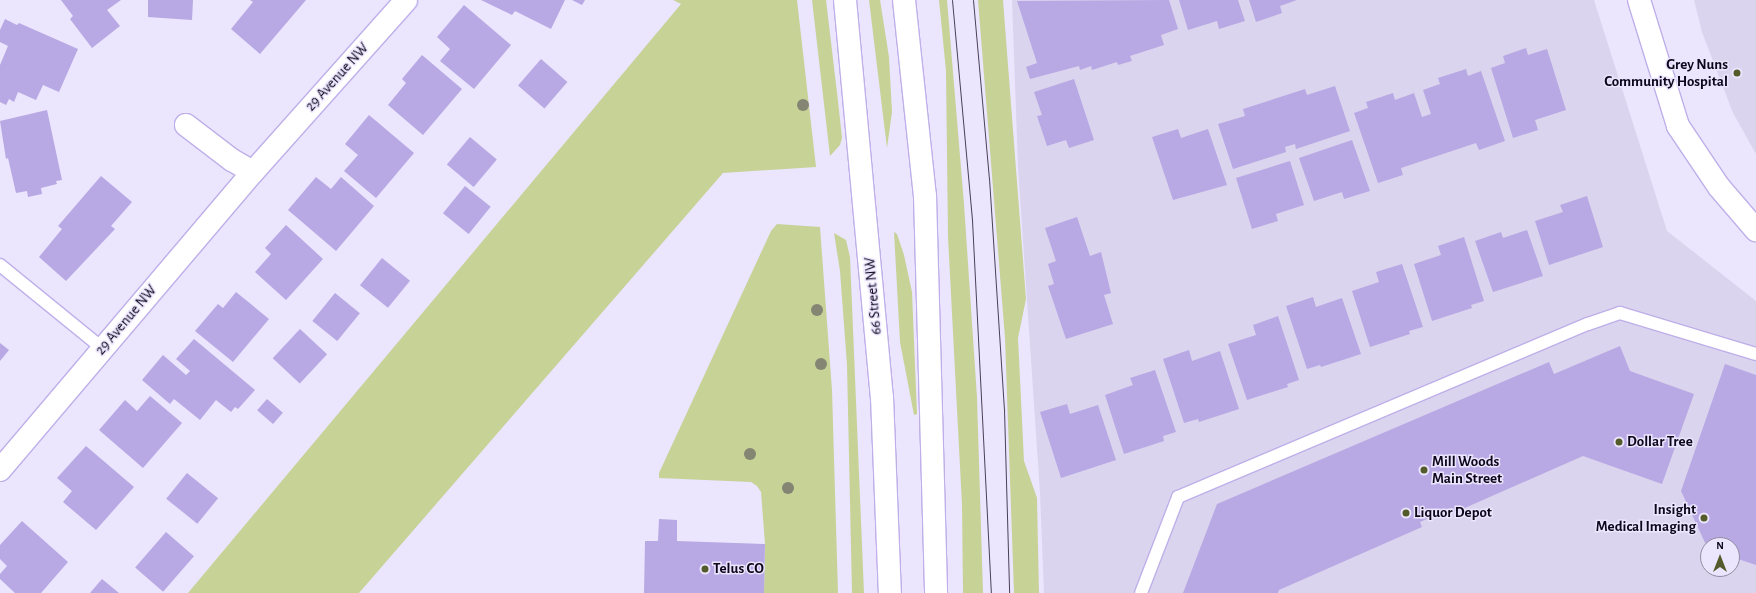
<!DOCTYPE html>
<style>
body{margin:0}
#map{position:relative;width:1756px;height:593px;overflow:hidden;background:#ebe5fe;font-family:"Alegreya Sans",sans-serif}
div>[style]{position:absolute}
[style*='--x']{left:calc(var(--x)*1px);top:calc(var(--y)*1px);width:calc(var(--w)*1px);rotate:calc(var(--a)*1deg)}
.built>*{inset:0;background:#dbd4ef}
.green>*{inset:0;background:#c7d297}
.building>*{inset:0;background:#b8a8e3;transform-origin:0 0}
.roads{filter:drop-shadow(1px 0 #bfafe9) drop-shadow(-1px 0 #bfafe9) drop-shadow(0 1px #bfafe9) drop-shadow(0 -1px #bfafe9)}
.lane>*{height:12px;margin:-6px;padding:0 6px;transform-origin:6px;border-radius:6px;background:#fff}
.street>*{height:22px;margin:-11px;padding:0 11px;transform-origin:11px;border-radius:11px;background:#fff}
.secondary>*{height:22px;margin:-11px;padding:0 11px;transform-origin:11px;border-radius:11px;background:#fff}
.tram>*{height:1px;margin:-0.5px;padding:0 0.5px;transform-origin:0.5px;border-radius:0.5px;background:#484157}
.trees>*{width:12px;height:12px;margin:-6px;border-radius:50%;background:#848573}
.dots>*{width:11px;height:11px;translate:-50% -50%;box-sizing:border-box;border:2px solid #ebe5fe;border-radius:50%}
span{translate:-50% -50%;white-space:nowrap;text-align:center;line-height:1.15;-webkit-text-stroke:3px #ebe5fe;paint-order:stroke}
.poi-label{font-size:15px;color:#0e071b;font-weight:700}
.right{translate:-100% -50%;text-align:right}
.left{translate:0 -50%;text-align:left}
.street-label{font-size:15px;color:#0e071b}
.north{position:absolute;left:1700px;top:537px;width:40px;height:40px;box-sizing:border-box;background:#ebe5fe;border:1px solid #938ca3;border-radius:50%;rotate:0deg;font-size:11px;font-weight:700;line-height:16px;text-align:center;color:#0e071b}
.north::after{content:'';display:block;margin:auto;width:14px;height:18px;background:#545b2a;clip-path:polygon(50% 0,100% 100%,50% 72%,0 100%)}
</style>
<div id="map">
<div class="built">
<div style="clip-path:polygon(evenodd,1012px 0,1594px 0,1667px 231px,1756px 301px,1756px 593px,1044px 593px,1040px 493px,1018px 167px,1012px 0,1708px 545px,1732px 545px,1732px 569px,1708px 569px,1708px 545px)"></div>
<div style="clip-path:polygon(1694px 0,1756px 0,1756px 154px,1733px 113px,1702px 32px)"></div>
</div>
<div class="green">
<div style="clip-path:polygon(673px 0,797px 0,816px 167px,723px 173px,359px 593px,188px 593px,681px 4px)"></div>
<div style="clip-path:polygon(812px 0,826px 0,838px 101px,842px 138px,840px 145px,830px 156px)"></div>
<div style="clip-path:polygon(869px 0,880px 0,889px 57px,892px 112px,887px 148px)"></div>
<div style="clip-path:polygon(939px 0,947px 0,964px 204px,977px 397px,983px 593px,963px 593px,962px 505px,948px 237px,946px 71px)"></div>
<div style="clip-path:polygon(978px 0,1003px 0,1026px 299px,1018px 338px,1024px 461px,1037px 498px,1039px 593px,1014px 593px,1005px 338px)"></div>
<div style="clip-path:polygon(777px 224px,820px 227px,832px 390px,838px 593px,764px 593px,765px 544px,761px 492px,757px 486px,751px 482px,659px 478px,659px 473px,771px 231px)"></div>
<div style="clip-path:polygon(894px 232px,897px 234px,904px 255px,912px 292px,917px 414px,914px 415px,900px 342px)"></div>
<div style="clip-path:polygon(834px 233px,846px 240px,850px 257px,864px 593px,852px 593px,847px 365px,840px 271px)"></div>
</div>
<div class="building">
<div style="clip-path:polygon(61px 0,121px 0,107px 10px,120px 26px,92px 48px,70px 19px,73px 16px)"></div>
<div style="clip-path:polygon(148px 0,193px 0,192px 20px,148px 17px)"></div>
<div style="clip-path:polygon(250px 0,306px 0,260px 54px,231px 29px,253px 2px)"></div>
<div style="clip-path:polygon(481px 0,565px 0,551px 29px,515px 11px,512px 15px)"></div>
<div style="clip-path:polygon(572px 0,585px 0,582px 5px)"></div>
<div style="clip-path:polygon(1169px 0,1178px 29px,1161px 35px,1164px 45px,1130px 56px,1132px 61px,1118px 65px,1117px 62px,1092px 70px,1091px 66px,1080px 70px,1079px 66px,1030px 79px,1026px 67px,1037px 63px,1017px 1px)"></div>
<div style="clip-path:polygon(1179px 0,1238px 0,1245px 21px,1219px 29px,1217px 21px,1188px 30px)"></div>
<div style="clip-path:polygon(1249px 0,1297px 0,1280px 6px,1282px 13px,1256px 22px)"></div>
<div style="clip-path:polygon(464px 5px,511px 45px,474px 89px,440px 61px,450px 49px,437px 37px)"></div>
<div style="clip-path:polygon(5px 19px,17px 25px,19px 23px,78px 49px,59px 92px,43px 85px,36px 100px,18px 92px,14px 102px,9px 99px,6px 105px,0 102px,0 65px,8px 46px,0 42px,0 30px)"></div>
<div style="clip-path:polygon(1526px 48px,1528px 55px,1547px 49px,1566px 110px,1535px 120px,1538px 130px,1513px 138px,1491px 68px,1505px 63px,1503px 56px)"></div>
<div style="clip-path:polygon(422px 55px,462px 89px,423px 135px,388px 105px,406px 83px,402px 79px)"></div>
<div style="left:541px;top:59px;width:35px;height:35px;rotate:41deg"></div>
<div style="clip-path:polygon(1466px 69px,1468px 76px,1481px 71px,1505px 141px,1479px 150px,1476px 143px,1401px 168px,1403px 175px,1378px 183px,1354px 113px,1368px 108px,1366px 102px,1393px 93px,1395px 100px,1414px 93px,1422px 117px,1431px 114px,1423px 90px,1440px 84px,1438px 78px)"></div>
<div style="clip-path:polygon(1074px 79px,1094px 140px,1069px 148px,1066px 140px,1047px 146px,1037px 116px,1042px 115px,1034px 92px)"></div>
<div style="clip-path:polygon(1335px 86px,1350px 131px,1296px 149px,1295px 144px,1285px 147px,1286px 152px,1233px 169px,1218px 124px,1245px 116px,1243px 109px,1305px 89px,1307px 95px)"></div>
<div style="clip-path:polygon(47px 110px,62px 180px,56px 181px,57px 184px,41px 188px,42px 194px,28px 197px,27px 191px,16px 193px,8px 158px,6px 159px,0 121px)"></div>
<div style="clip-path:polygon(369px 115px,414px 153px,376px 198px,344px 171px,358px 155px,345px 144px)"></div>
<div style="clip-path:polygon(1178px 129px,1181px 138px,1208px 129px,1227px 185px,1173px 200px,1152px 137px)"></div>
<div style="left:470px;top:137px;width:35px;height:36px;rotate:40deg"></div>
<div style="clip-path:polygon(1352px 140px,1370px 191px,1344px 199px,1342px 192px,1314px 201px,1299px 158px)"></div>
<div style="clip-path:polygon(1290px 161px,1304px 205px,1276px 214px,1278px 221px,1252px 229px,1236px 178px)"></div>
<div style="clip-path:polygon(101px 176px,132px 202px,111px 226px,115px 229px,66px 281px,39px 257px,62px 229px,58px 226px)"></div>
<div style="clip-path:polygon(316px 177px,331px 189px,341px 177px,374px 206px,336px 251px,288px 210px)"></div>
<div style="left:465px;top:186px;width:33px;height:35px;rotate:39deg"></div>
<div style="clip-path:polygon(1587px 196px,1603px 247px,1549px 265px,1535px 221px,1563px 212px,1560px 205px)"></div>
<div style="clip-path:polygon(1077px 217px,1090px 256px,1101px 252px,1111px 293px,1104px 295px,1113px 324px,1066px 339px,1048px 286px,1054px 284px,1048px 264px,1056px 261px,1045px 228px)"></div>
<div style="clip-path:polygon(286px 225px,323px 259px,286px 300px,255px 272px,271px 254px,265px 248px)"></div>
<div style="clip-path:polygon(1527px 230px,1543px 276px,1493px 292px,1475px 241px,1501px 232px,1503px 238px)"></div>
<div style="clip-path:polygon(1464px 237px,1484px 301px,1471px 305px,1472px 308px,1432px 321px,1414px 264px,1441px 255px,1438px 246px)"></div>
<div style="left:382px;top:258px;width:36px;height:35px;rotate:39deg"></div>
<div style="clip-path:polygon(1402px 264px,1423px 327px,1409px 331px,1410px 334px,1370px 347px,1352px 291px,1379px 282px,1376px 272px)"></div>
<div style="clip-path:polygon(236px 292px,269px 319px,233px 362px,195px 331px,218px 304px,223px 308px)"></div>
<div style="left:335px;top:293px;width:32px;height:36px;rotate:39deg"></div>
<div style="clip-path:polygon(1313px 297px,1316px 307px,1342px 298px,1361px 354px,1321px 367px,1320px 365px,1307px 369px,1286px 306px)"></div>
<div style="clip-path:polygon(1278px 316px,1299px 380px,1287px 384px,1288px 387px,1247px 400px,1228px 344px,1256px 335px,1253px 325px)"></div>
<div style="left:300px;top:329px;width:37px;height:40px;rotate:43deg"></div>
<div style="clip-path:polygon(194px 339px,255px 390px,238px 409px,235px 407px,231px 412px,216px 400px,200px 420px,174px 399px,170px 404px,142px 380px,163px 355px,186px 375px,190px 371px,176px 359px)"></div>
<div style="clip-path:polygon(0 343px,9px 350px,0 361px)"></div>
<div style="clip-path:polygon(1620px 346px,1630px 371px,1694px 394px,1662px 484px,1583px 456px,1442px 518px,1440px 513px,1420px 522px,1422px 527px,1279px 590px,1278px 593px,1183px 593px,1217px 504px,1549px 362px,1554px 374px)"></div>
<div style="clip-path:polygon(1189px 350px,1192px 361px,1220px 351px,1239px 409px,1199px 422px,1198px 419px,1184px 423px,1163px 359px)"></div>
<div style="clip-path:polygon(1725px 364px,1756px 375px,1756px 565px,1732px 557px,1732px 545px,1708px 545px,1708px 549px,1681px 491px)"></div>
<div style="clip-path:polygon(1155px 370px,1176px 432px,1163px 436px,1164px 441px,1124px 454px,1105px 395px,1133px 385px,1130px 378px)"></div>
<div style="clip-path:polygon(150px 396px,182px 423px,143px 468px,99px 430px,125px 400px,137px 411px)"></div>
<div style="left:267px;top:399px;width:21px;height:15px;rotate:41deg"></div>
<div style="clip-path:polygon(1067px 404px,1070px 414px,1098px 405px,1116px 460px,1061px 478px,1040px 412px)"></div>
<div style="clip-path:polygon(86px 446px,134px 487px,96px 530px,63px 502px,72px 491px,57px 478px)"></div>
<div style="left:187px;top:473px;width:40px;height:33px;rotate:39deg"></div>
<div style="clip-path:polygon(659px 519px,677px 520px,677px 541px,765px 544px,764px 593px,644px 593px,645px 541px,658px 541px)"></div>
<div style="clip-path:polygon(22px 521px,68px 562px,41px 593px,15px 593px,0 579px,0 574px,7px 566px,0 559px,0 545px)"></div>
<div style="left:166px;top:532px;width:37px;height:47px;rotate:41deg"></div>
<div style="clip-path:polygon(102px 579px,119px 593px,90px 593px)"></div>
</div>
<div class="roads">
<div class="lane">
<div style="--x:0;--y:265;--w:132;--a:39.1"></div>
<div style="--x:1141;--y:593;--w:103;--a:-68.9"></div>
<div style="--x:1178;--y:497;--w:445;--a:-22.9"></div>
<div style="--x:1588;--y:324;--w:34;--a:-19"></div>
<div style="--x:1620;--y:313;--w:142;--a:16.8"></div>
</div>
<div class="street">
<div style="--x:186;--y:125;--w:58;--a:37.3"></div>
<div style="--x:232;--y:160;--w:24;--a:30"></div>
<div style="--x:0;--y:470;--w:391;--a:-49.7"></div>
<div style="--x:253;--y:172;--w:230;--a:-48.3"></div>
</div>
<div class="secondary">
<div style="--x:845;--y:0;--w:399;--a:84.7"></div>
<div style="--x:882;--y:397;--w:196;--a:87.7"></div>
<div style="--x:904;--y:0;--w:197;--a:83.9"></div>
<div style="--x:925;--y:196;--w:397;--a:88.4"></div>
<div style="--x:1639;--y:0;--w:132;--a:72.8"></div>
<div style="--x:1678;--y:126;--w:73;--a:56.1"></div>
<div style="--x:1719;--y:187;--w:57;--a:49.3"></div>
</div>
</div>
<div class="tram">
<div style="--x:952;--y:0;--w:221;--a:84.8"></div>
<div style="--x:972;--y:220;--w:373;--a:87.1"></div>
<div style="--x:973;--y:0;--w:179;--a:84.9"></div>
<div style="--x:989;--y:178;--w:231;--a:86.3"></div>
<div style="--x:1004;--y:409;--w:184;--a:88.4"></div>
</div>
<div class="trees">
<div style="left:803px;top:105px"></div>
<div style="left:817px;top:310px"></div>
<div style="left:821px;top:364px"></div>
<div style="left:750px;top:454px"></div>
<div style="left:788px;top:488px"></div>
</div>
<div class="dots">
<div style="left:1737px;top:73px;background:#545b2a"></div>
<div style="left:1619px;top:442px;background:#545b2a"></div>
<div style="left:1424px;top:470px;background:#545b2a"></div>
<div style="left:1406px;top:513px;background:#545b2a"></div>
<div style="left:1704px;top:518px;background:#545b2a"></div>
<div style="left:705px;top:569px;background:#545b2a"></div>
</div>
<div class="poi-label">
<span class="right" style="left:1728px;top:73px">Grey Nuns<br>Community Hospital</span>
<span class="left" style="left:1627px;top:442px">Dollar Tree</span>
<span class="left" style="left:1432px;top:470px">Mill Woods<br>Main Street</span>
<span class="right" style="left:1696px;top:518px">Insight<br>Medical Imaging</span>
<span class="left" style="left:1414px;top:513px">Liquor Depot</span>
<span class="left" style="left:713px;top:569px">Telus CO</span>
</div>
<div class="street-label">
<span style="left:337px;top:77px;rotate:-48deg">29 Avenue NW</span>
<span style="left:873px;top:296px;rotate:-95deg">66 Street NW</span>
<span style="left:126px;top:320px;rotate:-50deg">29 Avenue NW</span>
</div>
<div class="north">N</div>
</div>
